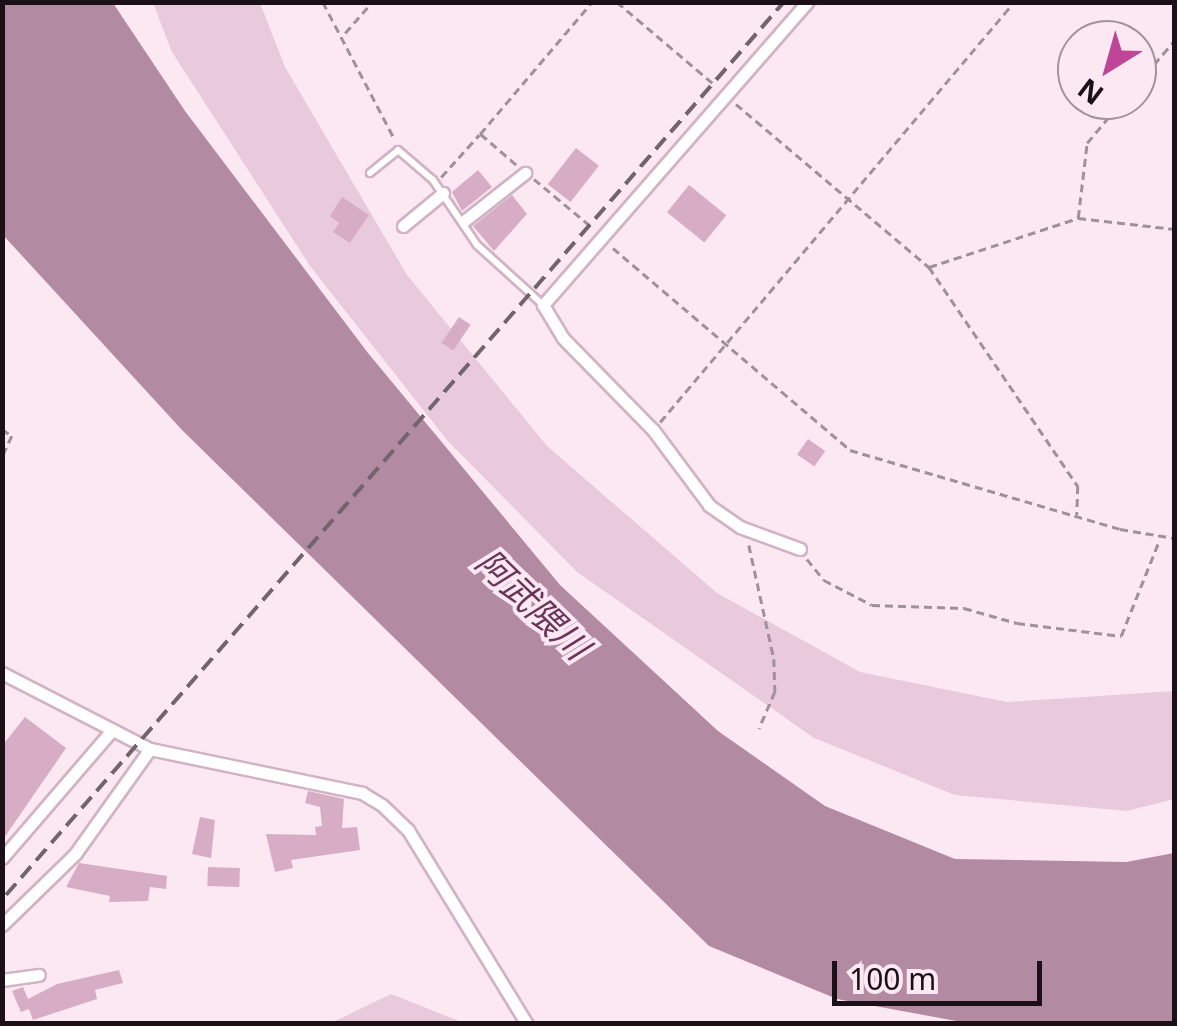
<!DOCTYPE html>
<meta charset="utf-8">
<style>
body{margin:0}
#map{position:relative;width:1177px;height:1026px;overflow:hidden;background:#fce8f3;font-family:"Noto Sans","Noto Sans JP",sans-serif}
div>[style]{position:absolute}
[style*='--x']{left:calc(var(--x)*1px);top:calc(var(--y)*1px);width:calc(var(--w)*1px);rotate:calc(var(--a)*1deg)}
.green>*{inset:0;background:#e9cadc}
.water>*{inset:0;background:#b28aa2}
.building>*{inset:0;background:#d7acc5;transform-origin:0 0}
.path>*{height:2.5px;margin-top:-1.25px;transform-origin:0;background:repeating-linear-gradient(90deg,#a09099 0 8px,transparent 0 13px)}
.roads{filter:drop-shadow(2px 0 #d1b3c4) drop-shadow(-2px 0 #d1b3c4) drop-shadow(0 2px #d1b3c4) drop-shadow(0 -2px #d1b3c4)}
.lane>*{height:6px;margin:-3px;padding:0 3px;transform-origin:3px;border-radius:3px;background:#fff}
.street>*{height:11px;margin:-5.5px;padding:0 5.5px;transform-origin:5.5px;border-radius:5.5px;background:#fff}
.rail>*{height:4px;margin-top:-2px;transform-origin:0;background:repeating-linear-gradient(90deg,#72646c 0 15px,transparent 0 23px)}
span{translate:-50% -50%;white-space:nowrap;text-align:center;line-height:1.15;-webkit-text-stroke:8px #fce8f3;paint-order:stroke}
.water-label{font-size:35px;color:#6b3558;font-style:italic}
.frame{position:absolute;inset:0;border:5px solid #1b1017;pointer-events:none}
.north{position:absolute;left:1057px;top:20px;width:100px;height:100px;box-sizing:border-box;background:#fce8f3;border:2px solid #a2929b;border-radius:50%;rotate:217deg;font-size:28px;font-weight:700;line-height:40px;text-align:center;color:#1b1017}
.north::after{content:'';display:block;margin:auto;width:35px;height:45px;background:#be4597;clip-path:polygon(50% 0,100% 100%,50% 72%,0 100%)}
.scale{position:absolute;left:832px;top:961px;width:210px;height:45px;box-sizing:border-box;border:5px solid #1b1017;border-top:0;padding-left:12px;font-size:30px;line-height:35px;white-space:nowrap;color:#1b1017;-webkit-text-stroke:8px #fce8f3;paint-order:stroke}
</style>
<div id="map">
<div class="green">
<div style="clip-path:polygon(153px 3px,260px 3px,285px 67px,407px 275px,547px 446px,717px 593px,860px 672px,1007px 702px,1174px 691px,1174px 799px,1127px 811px,955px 795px,814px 738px,577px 572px,447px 440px,310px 266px,172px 52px)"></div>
<div style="clip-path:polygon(391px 994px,464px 1023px,331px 1023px)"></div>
</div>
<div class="water">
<div style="clip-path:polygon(3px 2px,113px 3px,185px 111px,368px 353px,560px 585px,718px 731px,825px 806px,955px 859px,1126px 862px,1174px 853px,1174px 1023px,967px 1023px,837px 999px,709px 946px,182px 430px,3px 235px)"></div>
</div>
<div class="building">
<div style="left:576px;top:148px;width:29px;height:46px;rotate:38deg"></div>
<div style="clip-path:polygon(478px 170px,492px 187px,462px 211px,452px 192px)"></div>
<div style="left:689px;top:185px;width:48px;height:35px;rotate:39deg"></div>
<div style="clip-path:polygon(512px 195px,527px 214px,494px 251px,473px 226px)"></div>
<div style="clip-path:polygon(342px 197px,369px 215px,350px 243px,333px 232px,339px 223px,330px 216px)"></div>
<div style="left:459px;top:317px;width:14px;height:31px;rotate:34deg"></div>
<div style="left:808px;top:439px;width:21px;height:19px;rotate:35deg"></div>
<div style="clip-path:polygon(25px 717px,66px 748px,2px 841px,2px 746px)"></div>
<div style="clip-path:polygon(308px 791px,344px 799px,342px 828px,357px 827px,360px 850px,291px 860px,293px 868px,275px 872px,266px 834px,316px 835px,315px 827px,322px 826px,320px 807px,305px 803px)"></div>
<div style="clip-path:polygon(200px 817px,215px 820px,211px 858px,192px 854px)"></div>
<div style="clip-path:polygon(79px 863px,167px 876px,166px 889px,150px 887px,148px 901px,109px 902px,110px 896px,66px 887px)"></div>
<div style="left:208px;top:867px;width:32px;height:19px;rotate:2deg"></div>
<div style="clip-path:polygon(119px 970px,123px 983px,95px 990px,97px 999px,33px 1020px,29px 1009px,21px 1012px,12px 991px,23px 987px,28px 999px,57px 984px)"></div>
</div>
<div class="path">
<div style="--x:323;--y:2;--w:153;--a:62.4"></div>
<div style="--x:617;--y:2;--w:128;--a:40.3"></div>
<div style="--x:345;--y:33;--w:41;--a:-48.9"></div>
<div style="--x:1137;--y:84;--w:57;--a:-49.3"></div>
<div style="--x:736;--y:104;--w:253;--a:40.2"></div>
<div style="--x:929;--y:267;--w:265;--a:55.8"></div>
<div style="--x:1078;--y:486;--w:29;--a:92"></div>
<div style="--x:516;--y:165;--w:48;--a:-139.3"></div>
<div style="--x:480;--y:134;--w:173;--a:-49.7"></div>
<div style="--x:441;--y:177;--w:57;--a:-47.9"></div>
<div style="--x:534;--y:179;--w:77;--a:39.7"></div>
<div style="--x:1078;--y:218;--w:76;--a:-83.2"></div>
<div style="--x:1087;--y:143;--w:56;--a:-50.1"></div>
<div style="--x:613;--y:248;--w:311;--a:40.4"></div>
<div style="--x:850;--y:450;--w:281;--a:16.3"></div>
<div style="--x:1120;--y:529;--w:55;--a:9.5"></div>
<div style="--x:929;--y:267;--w:157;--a:-18.2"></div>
<div style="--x:1078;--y:218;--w:97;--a:6.5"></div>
<div style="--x:660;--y:422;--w:549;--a:-49.87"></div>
<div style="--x:2;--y:429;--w:12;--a:35"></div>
<div style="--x:12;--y:436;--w:23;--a:115"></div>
<div style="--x:749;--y:545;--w:117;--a:77.6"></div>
<div style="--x:774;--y:659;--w:33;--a:88"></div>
<div style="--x:775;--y:692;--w:40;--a:113.4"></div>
<div style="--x:807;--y:559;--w:27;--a:51"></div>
<div style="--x:824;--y:580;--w:54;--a:27.5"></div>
<div style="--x:872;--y:605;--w:92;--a:1.9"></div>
<div style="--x:964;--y:608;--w:55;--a:15.8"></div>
<div style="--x:1017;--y:623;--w:105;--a:7.1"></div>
<div style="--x:1121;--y:636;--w:102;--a:-68.2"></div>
</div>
<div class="roads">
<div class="lane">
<div style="--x:370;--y:173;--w:36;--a:-39"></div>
<div style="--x:398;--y:150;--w:46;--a:40.6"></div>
<div style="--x:433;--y:180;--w:78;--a:55.9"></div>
<div style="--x:477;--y:245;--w:88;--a:42.2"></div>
</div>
<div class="street">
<div style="--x:464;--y:221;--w:78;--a:-38.2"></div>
<div style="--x:403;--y:226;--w:52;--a:-39.5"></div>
<div style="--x:800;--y:549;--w:64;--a:-159.9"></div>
<div style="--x:740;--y:527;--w:38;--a:-145"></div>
<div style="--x:709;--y:505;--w:94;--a:-126.7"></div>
<div style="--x:653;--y:430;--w:129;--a:-134.4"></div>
<div style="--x:563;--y:338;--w:39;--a:-121"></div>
<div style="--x:543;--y:305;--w:402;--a:-48.9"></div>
<div style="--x:2;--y:673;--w:166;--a:27.2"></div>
<div style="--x:150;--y:749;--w:217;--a:11.7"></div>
<div style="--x:362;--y:793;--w:23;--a:31"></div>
<div style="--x:382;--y:805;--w:36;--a:44"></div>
<div style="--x:408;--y:830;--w:228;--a:58.5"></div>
<div style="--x:2;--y:858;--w:169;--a:-49.3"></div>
<div style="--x:2;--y:925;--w:102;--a:-44.2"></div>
<div style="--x:75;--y:854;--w:129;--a:-54.5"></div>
<div style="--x:2;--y:980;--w:37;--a:-8"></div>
</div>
</div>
<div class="rail">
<div style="--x:6;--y:895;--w:1184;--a:-48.94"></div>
</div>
<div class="water-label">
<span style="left:533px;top:604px;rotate:44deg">阿武隈川</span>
</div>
<div class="frame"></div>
<div class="north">N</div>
<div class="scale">100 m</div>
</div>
